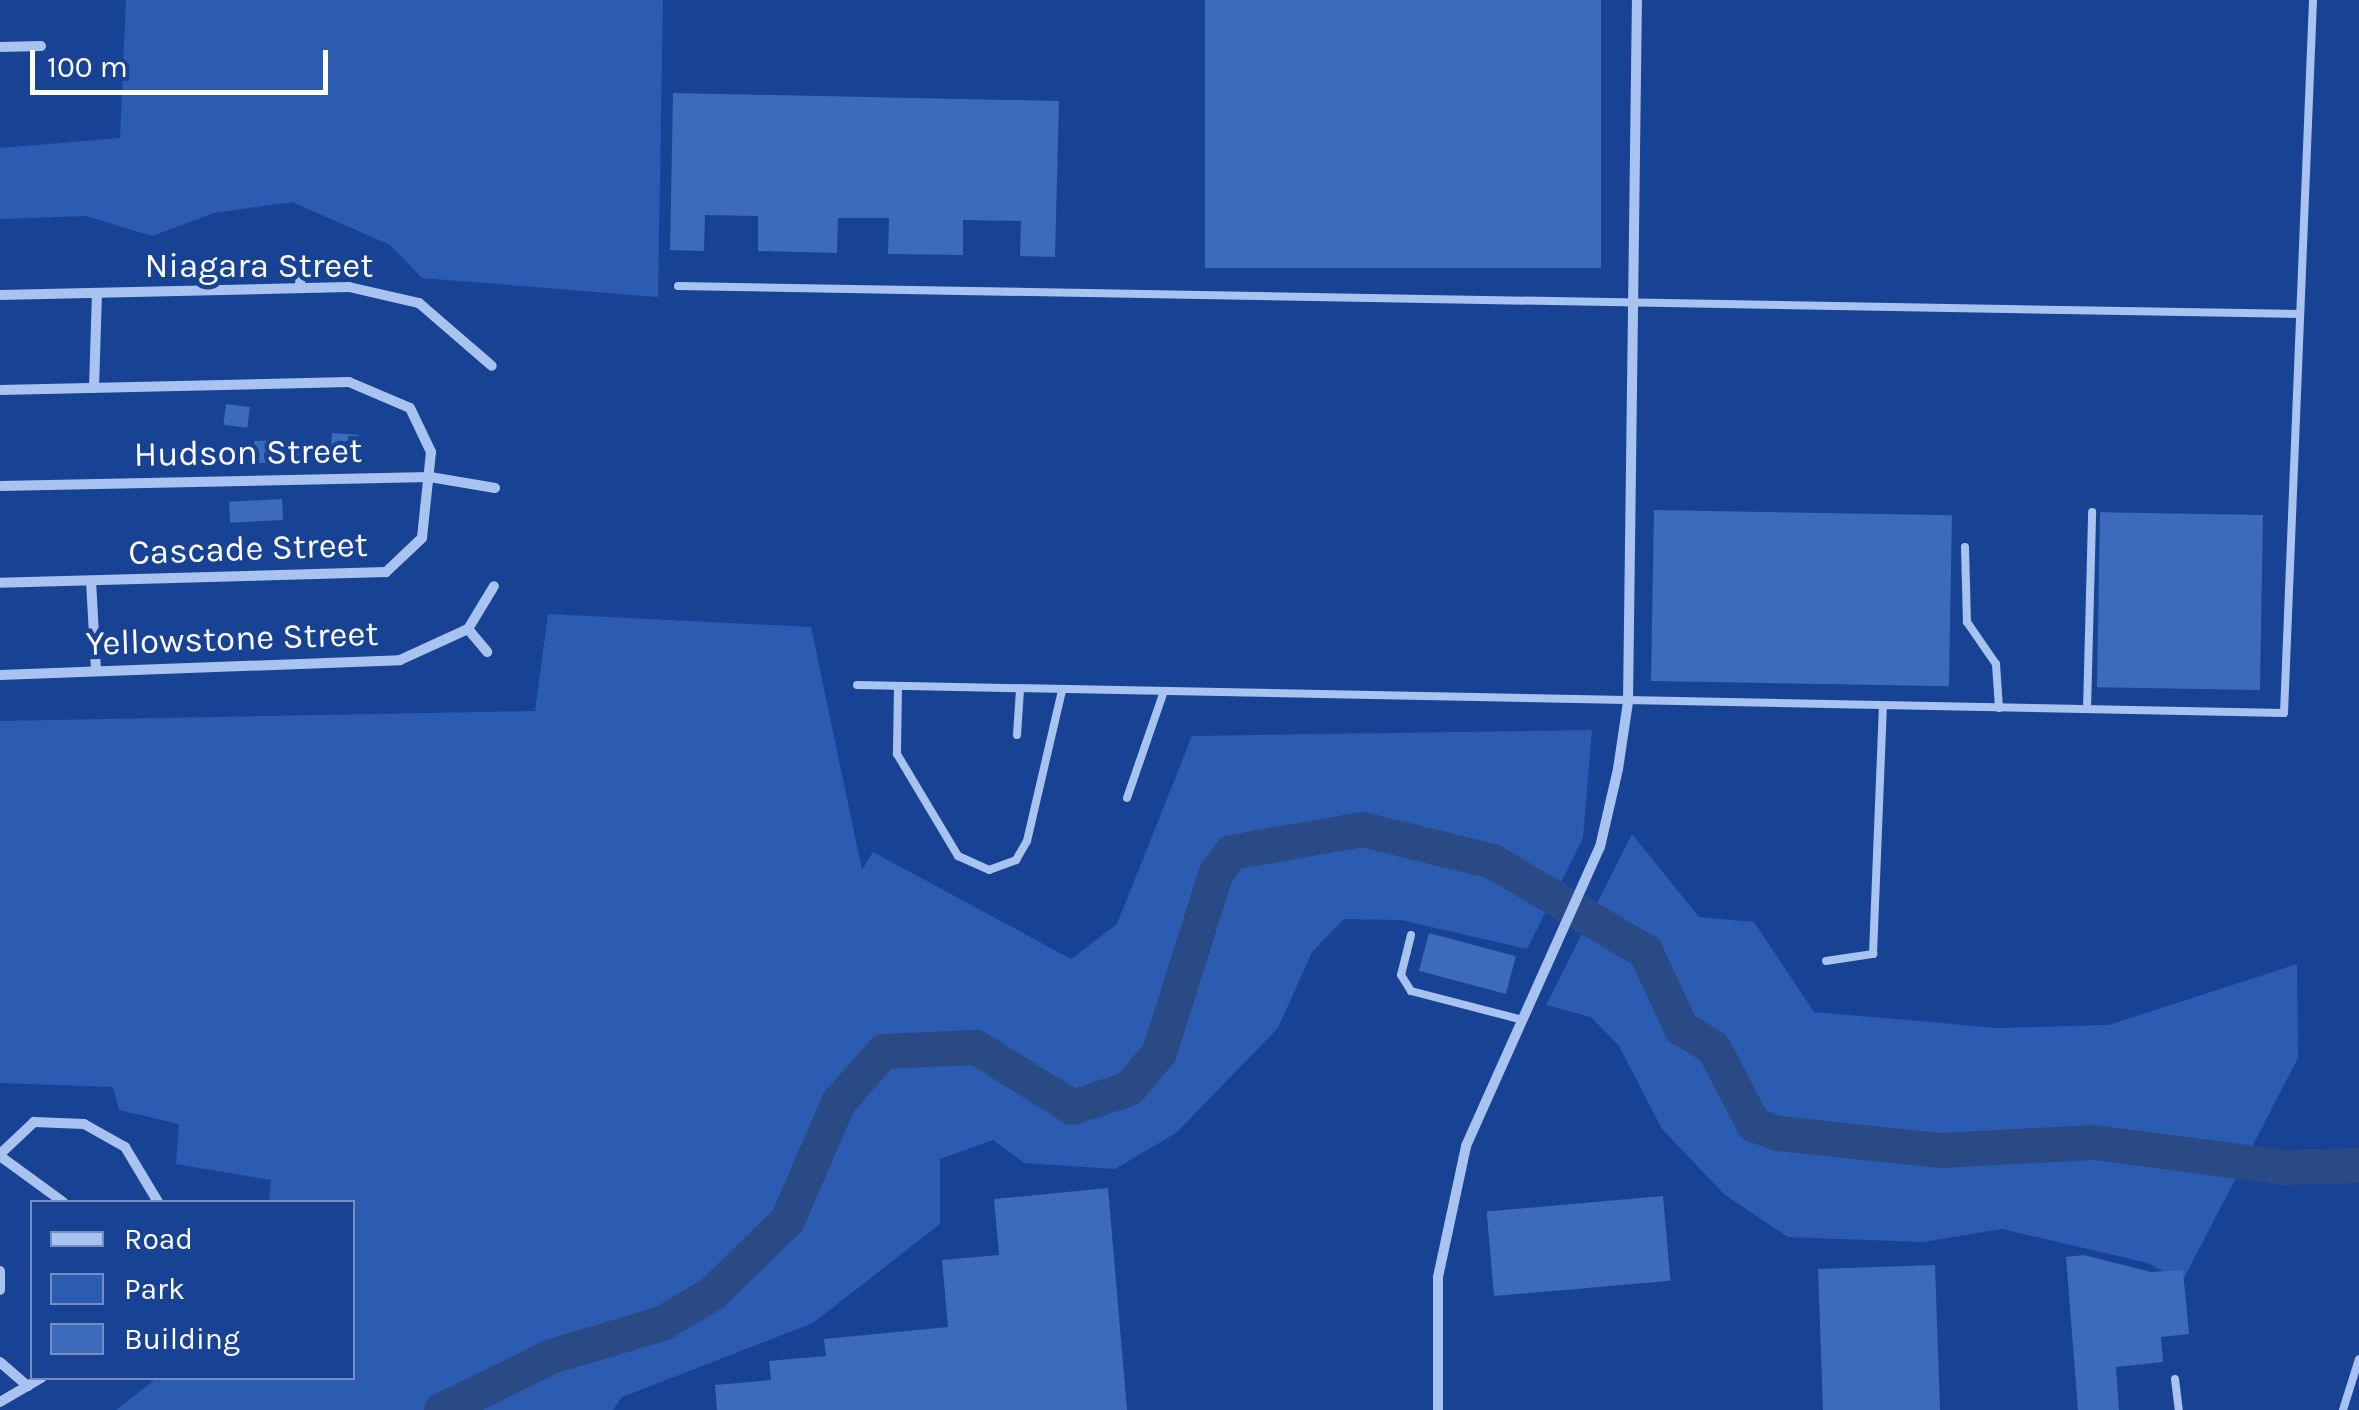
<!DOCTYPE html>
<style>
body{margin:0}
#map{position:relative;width:2359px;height:1410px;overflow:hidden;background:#184394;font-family:Karla,sans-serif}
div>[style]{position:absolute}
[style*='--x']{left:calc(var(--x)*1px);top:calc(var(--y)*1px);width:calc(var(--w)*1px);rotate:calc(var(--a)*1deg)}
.green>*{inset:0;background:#2b5cb2}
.river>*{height:35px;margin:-17.5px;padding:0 17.5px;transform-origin:17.5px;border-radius:17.5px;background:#2a4a86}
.building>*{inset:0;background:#3d6aba;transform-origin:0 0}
.service>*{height:8px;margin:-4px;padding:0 4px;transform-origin:4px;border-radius:4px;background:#a9c3f0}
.minor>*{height:10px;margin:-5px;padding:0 5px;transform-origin:5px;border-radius:5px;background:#a9c3f0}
span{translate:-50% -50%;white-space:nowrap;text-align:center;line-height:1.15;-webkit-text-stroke:9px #184394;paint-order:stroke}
.street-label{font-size:35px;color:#fff}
.legend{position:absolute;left:30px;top:1200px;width:325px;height:180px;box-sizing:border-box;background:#184394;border:2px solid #748ebf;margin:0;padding:12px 18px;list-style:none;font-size:30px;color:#fff}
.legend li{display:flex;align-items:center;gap:20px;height:50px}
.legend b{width:50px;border:2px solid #748ebf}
.scale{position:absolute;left:30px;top:50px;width:298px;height:45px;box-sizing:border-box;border:5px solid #fff;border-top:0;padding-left:12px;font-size:30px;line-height:35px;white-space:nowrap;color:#fff;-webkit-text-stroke:8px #184394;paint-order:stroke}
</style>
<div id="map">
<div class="green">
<div style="clip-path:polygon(126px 0,663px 0,658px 297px,422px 278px,390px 245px,292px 202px,214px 213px,152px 236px,86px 216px,0 219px,0 148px,120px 138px)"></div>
<div style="clip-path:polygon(548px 614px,811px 627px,862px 870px,873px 852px,1071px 959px,1117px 924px,1192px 736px,1592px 730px,1583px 838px,1527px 949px,1401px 920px,1344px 919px,1312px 952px,1278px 1028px,1176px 1133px,1115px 1169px,1024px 1163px,993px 1140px,940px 1159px,940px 1224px,813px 1323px,622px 1397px,613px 1410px,116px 1410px,157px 1378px,352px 1378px,352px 1202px,269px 1202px,271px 1180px,176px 1164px,179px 1124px,119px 1110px,113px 1087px,0 1083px,0 721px,535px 711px)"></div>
<div style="clip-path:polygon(1632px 834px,1699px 917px,1754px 922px,1814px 1012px,1998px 1028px,2109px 1025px,2297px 964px,2298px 1058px,2182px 1282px,2148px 1263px,2002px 1229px,1923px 1242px,1788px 1237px,1725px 1195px,1662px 1129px,1619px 1046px,1591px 1017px,1546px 1005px)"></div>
</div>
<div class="river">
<div style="--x:441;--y:1410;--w:123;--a:-26.1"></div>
<div style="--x:551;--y:1356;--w:116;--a:-16.6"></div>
<div style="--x:662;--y:1323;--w:58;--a:-31"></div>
<div style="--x:712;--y:1293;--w:105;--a:-44.2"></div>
<div style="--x:787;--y:1220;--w:129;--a:-66.6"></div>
<div style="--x:838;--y:1102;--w:68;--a:-48.6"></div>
<div style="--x:883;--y:1051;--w:93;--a:-2.5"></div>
<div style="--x:976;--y:1047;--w:113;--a:32"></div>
<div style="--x:1072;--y:1107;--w:60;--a:-18.4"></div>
<div style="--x:1129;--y:1088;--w:47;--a:-50.2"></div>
<div style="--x:1159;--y:1052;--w:187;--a:-72.5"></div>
<div style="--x:1215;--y:874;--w:27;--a:-54"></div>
<div style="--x:1231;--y:852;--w:133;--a:-10"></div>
<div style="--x:1362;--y:829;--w:134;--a:13.8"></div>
<div style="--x:1492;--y:861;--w:178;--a:30.5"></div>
<div style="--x:1645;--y:951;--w:85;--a:64.9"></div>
<div style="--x:1681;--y:1028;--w:37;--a:31"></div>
<div style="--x:1713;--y:1047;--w:87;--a:62.5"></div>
<div style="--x:1753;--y:1124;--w:27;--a:20"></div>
<div style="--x:1778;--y:1133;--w:163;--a:6"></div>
<div style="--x:1940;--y:1150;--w:154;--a:-3"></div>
<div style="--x:2094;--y:1142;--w:191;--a:7.5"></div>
<div style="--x:2283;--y:1167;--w:76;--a:-1.5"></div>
</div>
<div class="building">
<div style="left:1205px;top:0;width:396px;height:268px"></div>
<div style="clip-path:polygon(673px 93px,1059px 101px,1055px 257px,1020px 256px,1021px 221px,963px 220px,963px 255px,888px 254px,889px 218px,838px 218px,837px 253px,758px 251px,758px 216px,705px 215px,704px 251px,670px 250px)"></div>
<div style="left:226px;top:404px;width:24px;height:21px;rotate:7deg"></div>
<div style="left:332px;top:433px;width:27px;height:22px;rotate:4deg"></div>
<div style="clip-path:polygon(280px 440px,312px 443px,310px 463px,255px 463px,254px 441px)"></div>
<div style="left:282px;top:499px;width:21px;height:53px;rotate:87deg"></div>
<div style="left:1654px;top:510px;width:298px;height:171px;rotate:1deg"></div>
<div style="left:2263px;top:515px;width:175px;height:163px;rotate:91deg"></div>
<div style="left:1429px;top:933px;width:90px;height:39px;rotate:15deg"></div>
<div style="clip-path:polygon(1108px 1188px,1127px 1410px,717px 1410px,715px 1385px,771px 1380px,769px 1361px,826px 1356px,824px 1339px,948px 1327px,942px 1260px,999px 1255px,994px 1199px)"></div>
<div style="left:1663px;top:1196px;width:85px;height:177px;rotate:85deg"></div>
<div style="clip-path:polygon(2084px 1255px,2151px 1272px,2183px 1270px,2189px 1334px,2161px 1337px,2163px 1362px,2116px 1367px,2119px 1410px,2078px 1410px,2066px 1257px)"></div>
<div style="left:1935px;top:1265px;width:145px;height:117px;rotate:88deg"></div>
</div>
<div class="service">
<div style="--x:678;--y:286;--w:1621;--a:0.99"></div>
<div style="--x:1965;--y:547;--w:75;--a:88.5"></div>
<div style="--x:1967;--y:622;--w:51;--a:55.4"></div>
<div style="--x:1996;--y:664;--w:44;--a:86.1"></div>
<div style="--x:857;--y:685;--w:1427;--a:1.12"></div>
<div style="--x:2284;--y:713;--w:714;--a:-87.67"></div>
<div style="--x:898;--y:687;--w:67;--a:90.9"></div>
<div style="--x:897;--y:754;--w:119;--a:59.1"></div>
<div style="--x:958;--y:856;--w:34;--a:24"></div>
<div style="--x:989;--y:870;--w:29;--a:-20"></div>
<div style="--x:1016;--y:860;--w:22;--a:-60"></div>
<div style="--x:1027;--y:841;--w:154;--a:-76.9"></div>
<div style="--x:2087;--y:709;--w:197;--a:-88.5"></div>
<div style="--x:1017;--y:735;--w:45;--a:-86.2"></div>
<div style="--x:1127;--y:798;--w:110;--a:-70.9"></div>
<div style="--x:1411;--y:935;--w:41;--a:104"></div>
<div style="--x:1401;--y:975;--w:19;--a:58"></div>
<div style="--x:1411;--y:991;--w:112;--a:14.5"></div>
<div style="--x:1826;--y:961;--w:48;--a:-8.5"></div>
<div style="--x:1873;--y:954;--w:248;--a:-87.7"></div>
<div style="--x:2175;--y:1379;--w:31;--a:83"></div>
<div style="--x:2343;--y:1410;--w:53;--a:-72.6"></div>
</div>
<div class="minor">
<div style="--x:0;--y:47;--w:41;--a:-1.4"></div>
<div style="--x:300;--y:286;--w:21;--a:-87"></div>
<div style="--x:0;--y:295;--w:349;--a:-1.3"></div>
<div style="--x:349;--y:287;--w:72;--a:12.9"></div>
<div style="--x:419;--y:303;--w:96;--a:40.8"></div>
<div style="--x:94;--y:388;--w:94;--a:-88.2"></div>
<div style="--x:0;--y:390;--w:349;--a:-1.3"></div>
<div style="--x:349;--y:382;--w:66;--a:23.1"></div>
<div style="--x:410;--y:408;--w:49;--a:64.5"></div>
<div style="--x:431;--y:452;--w:86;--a:96"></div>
<div style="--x:422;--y:538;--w:50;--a:136.6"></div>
<div style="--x:386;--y:572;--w:386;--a:178.4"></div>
<div style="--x:0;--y:486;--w:430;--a:-1.2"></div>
<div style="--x:430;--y:477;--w:66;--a:9.6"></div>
<div style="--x:91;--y:581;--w:90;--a:86.8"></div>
<div style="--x:468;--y:629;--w:30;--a:50"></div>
<div style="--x:0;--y:675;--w:400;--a:-2.1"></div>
<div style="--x:400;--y:660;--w:75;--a:-24.5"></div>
<div style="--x:468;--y:629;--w:50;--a:-58.8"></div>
<div style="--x:0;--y:1154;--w:47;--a:-43.3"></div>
<div style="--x:34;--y:1122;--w:50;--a:2.3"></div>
<div style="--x:84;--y:1124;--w:47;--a:29.3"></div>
<div style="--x:125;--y:1147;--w:64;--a:59"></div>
<div style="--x:0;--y:1156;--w:78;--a:36.1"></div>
<div style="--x:0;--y:1271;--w:19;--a:90"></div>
<div style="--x:0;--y:1362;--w:37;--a:41"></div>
<div style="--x:0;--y:1402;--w:48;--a:-30.3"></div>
<div style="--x:1438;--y:1410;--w:133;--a:-90"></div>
<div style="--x:1438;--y:1277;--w:134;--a:-77.9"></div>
<div style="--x:1466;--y:1146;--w:328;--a:-65.9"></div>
<div style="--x:1600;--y:847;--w:80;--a:-77"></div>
<div style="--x:1618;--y:769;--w:68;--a:-81.5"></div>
<div style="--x:1628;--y:702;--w:702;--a:-89.27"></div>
</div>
<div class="street-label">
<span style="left:259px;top:266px">Niagara Street</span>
<span style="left:248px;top:453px;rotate:-1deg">Hudson Street</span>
<span style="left:248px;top:549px;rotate:-2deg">Cascade Street</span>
<span style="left:232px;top:639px;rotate:-2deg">Yellowstone Street</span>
</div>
<ul class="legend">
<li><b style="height:12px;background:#a9c3f0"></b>Road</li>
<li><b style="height:28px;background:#2b5cb2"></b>Park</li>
<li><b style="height:28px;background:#3d6aba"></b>Building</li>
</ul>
<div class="scale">100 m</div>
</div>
